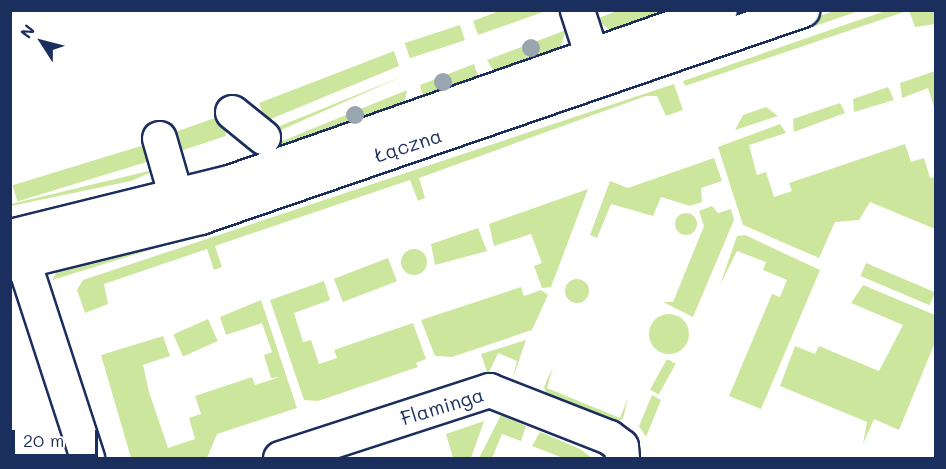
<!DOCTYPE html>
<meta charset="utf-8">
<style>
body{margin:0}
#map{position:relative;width:946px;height:469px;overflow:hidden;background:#fff;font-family:Mali,sans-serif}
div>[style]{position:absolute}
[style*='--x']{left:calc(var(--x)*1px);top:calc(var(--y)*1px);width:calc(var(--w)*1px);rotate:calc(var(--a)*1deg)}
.green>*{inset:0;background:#cce79d;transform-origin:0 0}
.round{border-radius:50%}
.roads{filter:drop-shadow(2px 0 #1b2f5e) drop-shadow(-2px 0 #1b2f5e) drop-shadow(0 2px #1b2f5e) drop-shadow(0 -2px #1b2f5e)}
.minor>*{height:33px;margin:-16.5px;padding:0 16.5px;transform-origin:16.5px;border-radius:16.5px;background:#fff}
.trees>*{width:18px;height:18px;margin:-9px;border-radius:50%;background:#9aa6af}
span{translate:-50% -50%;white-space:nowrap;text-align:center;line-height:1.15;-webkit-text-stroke:6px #fff;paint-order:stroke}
.street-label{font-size:20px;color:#1b2f5e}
.frame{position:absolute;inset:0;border:12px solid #1b2f5e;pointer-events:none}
.north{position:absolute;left:12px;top:12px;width:60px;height:60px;-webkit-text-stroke:4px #fff;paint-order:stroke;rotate:306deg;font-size:16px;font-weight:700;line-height:24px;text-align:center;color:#1b2f5e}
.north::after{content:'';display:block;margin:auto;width:21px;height:27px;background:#1b2f5e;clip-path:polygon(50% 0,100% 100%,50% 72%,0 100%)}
.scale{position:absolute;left:12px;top:430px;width:86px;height:27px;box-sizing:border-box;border:3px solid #1b2f5e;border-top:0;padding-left:8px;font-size:18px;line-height:21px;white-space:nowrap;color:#1b2f5e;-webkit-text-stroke:4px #fff;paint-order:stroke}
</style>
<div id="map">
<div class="green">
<div style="clip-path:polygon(499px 11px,499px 10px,546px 11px,478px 35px,473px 21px)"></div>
<div style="clip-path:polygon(617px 11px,698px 11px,611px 31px,596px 19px)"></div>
<div style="clip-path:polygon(834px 11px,859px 11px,228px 226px,52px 280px,60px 267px,210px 224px)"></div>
<div style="clip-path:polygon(885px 11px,907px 11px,685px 86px,683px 81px)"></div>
<div style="clip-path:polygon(909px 11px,935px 11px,935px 24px,915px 27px)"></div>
<div style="left:460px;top:25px;width:16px;height:58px;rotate:72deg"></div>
<div style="clip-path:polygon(566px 30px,559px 52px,494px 72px,487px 60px)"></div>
<div style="clip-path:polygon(394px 51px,399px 66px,266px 121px,259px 103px)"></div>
<div style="clip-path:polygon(474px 64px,478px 76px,472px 87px,435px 100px,422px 93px,420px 85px)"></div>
<div style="clip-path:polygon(935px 71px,935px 110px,928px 88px,902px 98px,900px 83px)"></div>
<div style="clip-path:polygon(403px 76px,272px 134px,270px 130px)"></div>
<div style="clip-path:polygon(674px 84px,683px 110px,666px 116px,657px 96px,646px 96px,419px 178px,425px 198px,418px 201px,410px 180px,215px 246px,222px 267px,214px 270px,207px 249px,104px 284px,108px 304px,85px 313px,77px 290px,83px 280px)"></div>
<div style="clip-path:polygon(888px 87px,894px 100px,854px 112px,853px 99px)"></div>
<div style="clip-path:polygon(407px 90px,403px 111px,287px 150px,275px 144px)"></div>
<div style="clip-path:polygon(840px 103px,845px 113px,794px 132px,793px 119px)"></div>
<div style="clip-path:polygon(766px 107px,778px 116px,735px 130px,743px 115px)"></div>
<div style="clip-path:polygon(223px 115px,226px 136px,180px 151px,172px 140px,175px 132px)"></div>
<div style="clip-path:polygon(780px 124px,786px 133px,749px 145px,757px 175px,766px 172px,774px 197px,792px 191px,789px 183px,905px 144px,911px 162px,924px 158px,930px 178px,935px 177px,935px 229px,870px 202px,859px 220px,835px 222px,819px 258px,743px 225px,718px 147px)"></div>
<div style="left:154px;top:142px;width:17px;height:148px;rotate:73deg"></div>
<div style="clip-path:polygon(714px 158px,722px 181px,701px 188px,702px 202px,690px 206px,661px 197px,653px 216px,611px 204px,597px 238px,590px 235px,610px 181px,628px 188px)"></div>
<div style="clip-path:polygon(161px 168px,131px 181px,11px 206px,11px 204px)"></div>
<div style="clip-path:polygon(588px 189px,551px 287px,542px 288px,534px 266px,542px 263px,531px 234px,494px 246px,489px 224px)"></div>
<div style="clip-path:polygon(712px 206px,718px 213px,731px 209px,734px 220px,693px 317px,663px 302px,673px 302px,704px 226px,699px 211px)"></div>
<div class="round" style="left:675px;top:213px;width:22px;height:22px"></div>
<div style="clip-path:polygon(478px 228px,487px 251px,435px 265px,431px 244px)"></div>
<div style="clip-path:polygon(745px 235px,820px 270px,761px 409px,729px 396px,772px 294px,780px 297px,787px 280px,763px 270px,766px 262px,737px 251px,720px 285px,737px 236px)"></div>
<div class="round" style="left:401px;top:249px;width:26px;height:26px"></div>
<div style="left:388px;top:258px;width:25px;height:58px;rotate:69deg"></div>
<div style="left:866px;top:263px;width:75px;height:14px;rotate:23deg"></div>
<div class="round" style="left:565px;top:279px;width:24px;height:24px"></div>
<div style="clip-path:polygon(324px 281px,330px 300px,294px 313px,303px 342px,311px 340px,319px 364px,337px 358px,334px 350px,413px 323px,426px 359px,416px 363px,418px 367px,318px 401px,304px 400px,270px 300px)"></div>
<div style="clip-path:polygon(863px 285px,935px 315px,936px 340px,899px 430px,874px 419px,863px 444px,867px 422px,780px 386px,795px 346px,815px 354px,819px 346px,879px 371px,903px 325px,851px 303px)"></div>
<div style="clip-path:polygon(521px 287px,524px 296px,541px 290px,548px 295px,532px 330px,452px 357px,435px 356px,421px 320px)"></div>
<div style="clip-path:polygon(261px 300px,297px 408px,217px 434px,207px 458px,131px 458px,101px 355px,163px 336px,170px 356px,143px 365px,149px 392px,168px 448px,195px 439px,189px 418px,201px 414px,195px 396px,252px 377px,255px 385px,280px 377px,271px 378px,264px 355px,272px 352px,262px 323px,226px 335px,220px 317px)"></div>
<div class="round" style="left:649px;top:314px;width:40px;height:40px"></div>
<div style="left:208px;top:319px;width:24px;height:38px;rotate:66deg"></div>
<div style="clip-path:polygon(526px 340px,512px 381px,517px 361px,498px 353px,488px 375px,481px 354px)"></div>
<div style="left:667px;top:359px;width:10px;height:35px;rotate:29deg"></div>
<div style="clip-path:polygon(553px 367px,547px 388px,620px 418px,628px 398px,623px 419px,612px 423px,548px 397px,544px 387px)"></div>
<div style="clip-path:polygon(652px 395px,661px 400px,646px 437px,639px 426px)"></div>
<div style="clip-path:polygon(501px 415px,526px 426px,521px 441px,502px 434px,492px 458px,479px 458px)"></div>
<div style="clip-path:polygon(484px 421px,471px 458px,453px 458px,446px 434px)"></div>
<div style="clip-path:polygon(540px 432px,580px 449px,592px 458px,563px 458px,532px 446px)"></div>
</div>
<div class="roads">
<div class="minor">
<div style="--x:577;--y:10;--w:68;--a:72.1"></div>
<div style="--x:232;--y:112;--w:40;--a:39"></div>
<div style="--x:159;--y:138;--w:61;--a:73.9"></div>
<div style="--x:10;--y:236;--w:226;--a:-13.9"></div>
<div style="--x:229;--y:182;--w:520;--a:-19.31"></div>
<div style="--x:17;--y:242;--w:227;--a:72"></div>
<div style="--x:10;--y:264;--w:196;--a:-13.9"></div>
<div style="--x:200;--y:217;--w:637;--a:-18.98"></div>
<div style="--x:280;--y:458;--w:220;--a:-18"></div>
<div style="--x:489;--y:390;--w:129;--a:21.4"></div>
<div style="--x:609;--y:437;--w:15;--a:37"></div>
<div style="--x:621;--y:446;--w:12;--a:85"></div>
</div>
</div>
<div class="trees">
<div style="left:531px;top:48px"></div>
<div style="left:443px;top:82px"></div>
<div style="left:355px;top:115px"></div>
</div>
<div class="street-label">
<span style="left:408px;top:145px;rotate:-18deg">Łączna</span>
<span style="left:442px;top:406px;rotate:-17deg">Flaminga</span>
</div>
<div class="frame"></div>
<div class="north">N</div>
<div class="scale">20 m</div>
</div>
